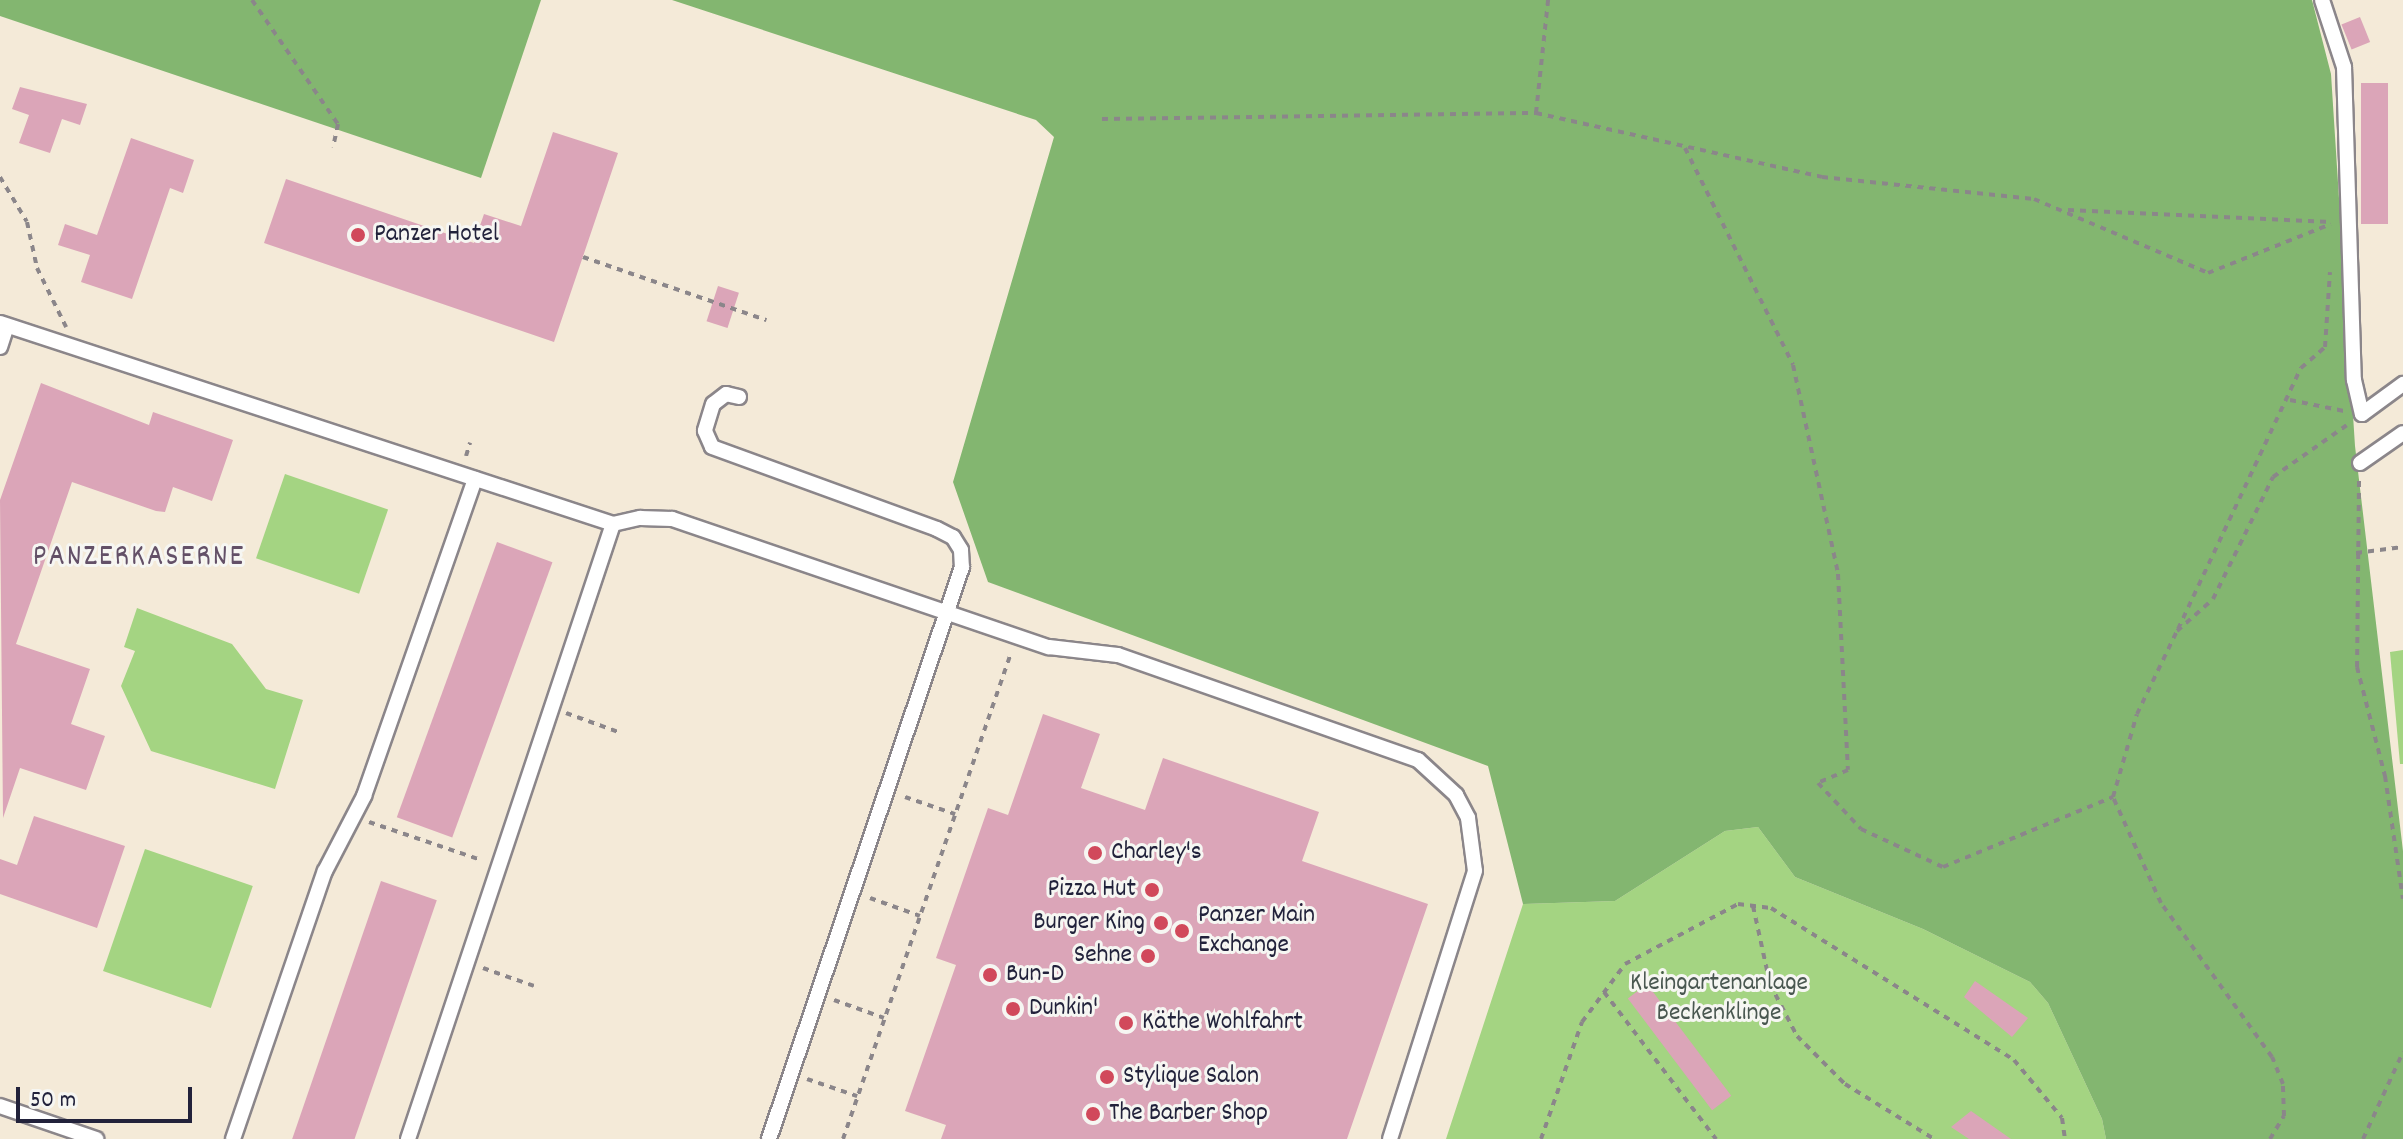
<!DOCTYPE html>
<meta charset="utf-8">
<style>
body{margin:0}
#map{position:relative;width:2403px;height:1139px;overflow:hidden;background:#f4ead8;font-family:Dekko,sans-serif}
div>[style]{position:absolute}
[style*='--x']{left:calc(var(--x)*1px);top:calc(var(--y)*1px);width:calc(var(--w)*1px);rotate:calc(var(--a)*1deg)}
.green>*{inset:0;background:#a4d482;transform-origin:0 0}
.forest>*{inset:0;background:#83b670}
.building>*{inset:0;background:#dba5b8;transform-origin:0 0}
.path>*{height:4px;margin-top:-2px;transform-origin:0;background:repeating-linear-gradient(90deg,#8b868a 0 6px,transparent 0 12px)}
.roads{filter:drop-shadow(2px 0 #8b868a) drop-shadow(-2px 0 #8b868a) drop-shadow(0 2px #8b868a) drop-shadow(0 -2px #8b868a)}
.lane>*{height:14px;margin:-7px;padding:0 7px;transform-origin:7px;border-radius:7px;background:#fff}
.dots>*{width:22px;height:22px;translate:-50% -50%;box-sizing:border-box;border:4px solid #f6f6f2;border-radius:50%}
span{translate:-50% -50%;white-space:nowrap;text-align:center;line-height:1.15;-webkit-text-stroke:6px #f6f6f2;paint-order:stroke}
.poi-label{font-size:26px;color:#22223b}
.left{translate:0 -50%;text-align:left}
.right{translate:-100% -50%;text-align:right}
.park-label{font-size:26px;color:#495750}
.quarter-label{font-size:30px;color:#635067;letter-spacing:2px}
.scale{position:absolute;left:16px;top:1087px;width:176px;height:36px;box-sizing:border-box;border:4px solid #22223b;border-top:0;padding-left:10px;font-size:24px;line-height:28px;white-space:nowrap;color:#22223b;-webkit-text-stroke:6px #f6f6f2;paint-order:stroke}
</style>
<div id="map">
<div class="green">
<div style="left:285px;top:474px;width:109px;height:89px;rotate:19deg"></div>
<div style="clip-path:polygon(137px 608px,232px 644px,266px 689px,303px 700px,275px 789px,151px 751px,121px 686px,135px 651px,124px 647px)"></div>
<div style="clip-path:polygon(2403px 650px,2403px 764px,2400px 764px,2390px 652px)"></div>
<div style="clip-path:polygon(1758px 827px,1795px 877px,1923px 929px,2030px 982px,2048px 1003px,2102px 1119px,2106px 1139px,1446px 1139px,1523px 904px,1615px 901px,1725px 831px)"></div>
<div style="left:145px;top:849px;width:114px;height:129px;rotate:19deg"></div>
</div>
<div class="forest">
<div style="clip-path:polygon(0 0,541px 0,481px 178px,0 16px)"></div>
<div style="clip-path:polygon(672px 0,2312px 0,2331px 74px,2355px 446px,2403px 851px,2403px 1139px,2106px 1139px,2102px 1119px,2048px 1003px,2030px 982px,1923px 929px,1795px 877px,1758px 827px,1725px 831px,1615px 901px,1523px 904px,1488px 766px,988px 582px,953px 482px,1054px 137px,1036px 120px)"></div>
</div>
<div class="building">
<div style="left:2360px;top:17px;width:27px;height:20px;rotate:68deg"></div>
<div style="left:2388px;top:83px;width:141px;height:27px;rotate:90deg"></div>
<div style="clip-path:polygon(20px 87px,87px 104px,80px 125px,62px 119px,50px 153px,19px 143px,29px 115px,12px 109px)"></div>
<div style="clip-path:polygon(553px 132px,618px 153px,554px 342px,264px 243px,286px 179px,474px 243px,484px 214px,521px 226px)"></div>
<div style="clip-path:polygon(131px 138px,194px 160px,183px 193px,170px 188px,132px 299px,81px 282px,90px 255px,58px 245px,65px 224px,97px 235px)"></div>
<div style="left:718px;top:286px;width:22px;height:37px;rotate:18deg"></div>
<div style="clip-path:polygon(41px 383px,149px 425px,153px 412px,233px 440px,212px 501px,173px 487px,165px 512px,156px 511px,72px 482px,16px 644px,90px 669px,71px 724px,105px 736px,86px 790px,20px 768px,3px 818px,0 500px)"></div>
<div style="left:497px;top:542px;width:59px;height:293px;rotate:20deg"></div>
<div style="clip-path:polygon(1043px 714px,1100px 734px,1081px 788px,1145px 810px,1163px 758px,1319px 812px,1302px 861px,1428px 904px,1347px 1139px,941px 1139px,946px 1125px,905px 1111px,956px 965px,936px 958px,988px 808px,1008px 815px)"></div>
<div style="clip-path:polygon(34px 816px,125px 846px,97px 928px,0 894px,0 859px,17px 865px)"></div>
<div style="left:381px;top:881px;width:59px;height:273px;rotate:19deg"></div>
<div style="clip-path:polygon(1975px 981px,2028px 1018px,2012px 1037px,1964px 997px)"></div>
<div style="left:1647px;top:984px;width:140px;height:24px;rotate:53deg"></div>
<div style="clip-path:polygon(1971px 1111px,2011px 1139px,1969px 1139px,1951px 1127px)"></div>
</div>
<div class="path">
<div style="--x:252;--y:0;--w:151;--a:55.3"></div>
<div style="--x:338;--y:124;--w:24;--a:102"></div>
<div style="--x:1536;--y:113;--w:114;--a:-83.9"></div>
<div style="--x:1102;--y:119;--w:434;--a:-0.8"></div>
<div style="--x:1536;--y:113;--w:293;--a:12.6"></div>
<div style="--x:1822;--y:177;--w:213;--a:5.9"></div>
<div style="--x:2034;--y:199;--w:189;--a:23"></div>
<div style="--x:2208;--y:273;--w:132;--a:-21.7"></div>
<div style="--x:1685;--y:148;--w:242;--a:63.5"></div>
<div style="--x:1793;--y:365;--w:214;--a:77.8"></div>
<div style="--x:1838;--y:574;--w:196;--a:87.1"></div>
<div style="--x:1848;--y:770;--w:33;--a:157"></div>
<div style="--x:1818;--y:783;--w:63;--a:46.9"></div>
<div style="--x:1861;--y:829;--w:90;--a:24.9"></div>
<div style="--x:1943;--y:867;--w:184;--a:-22.4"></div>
<div style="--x:0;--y:177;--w:52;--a:59"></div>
<div style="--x:27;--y:222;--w:47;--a:77.7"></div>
<div style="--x:37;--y:268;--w:66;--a:63.8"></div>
<div style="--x:2068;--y:210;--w:263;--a:2.6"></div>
<div style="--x:583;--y:257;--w:194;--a:19"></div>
<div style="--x:2290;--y:400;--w:55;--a:11.5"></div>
<div style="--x:466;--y:456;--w:14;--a:-73"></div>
<div style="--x:2359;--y:481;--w:186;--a:90.6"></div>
<div style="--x:2357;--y:667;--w:113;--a:75.6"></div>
<div style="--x:2385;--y:776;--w:124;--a:81.7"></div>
<div style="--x:2356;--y:553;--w:47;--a:-7.3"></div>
<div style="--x:2178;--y:629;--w:289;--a:-64.8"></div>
<div style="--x:2301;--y:368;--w:32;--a:-41"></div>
<div style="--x:2325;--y:347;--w:75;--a:-86.2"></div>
<div style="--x:566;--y:713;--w:59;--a:20"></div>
<div style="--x:905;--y:797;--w:53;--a:18.8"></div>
<div style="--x:369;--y:822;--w:118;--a:18.7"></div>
<div style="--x:870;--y:898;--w:53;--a:19.8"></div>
<div style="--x:1753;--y:906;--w:80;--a:77.7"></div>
<div style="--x:1770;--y:984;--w:59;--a:62.6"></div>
<div style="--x:1797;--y:1036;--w:68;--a:45"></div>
<div style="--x:1845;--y:1084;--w:105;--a:31.7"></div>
<div style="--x:483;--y:968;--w:54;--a:19.4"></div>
<div style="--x:1604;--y:992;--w:185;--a:52.7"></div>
<div style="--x:834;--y:1000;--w:53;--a:19.8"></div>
<div style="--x:807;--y:1079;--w:53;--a:18.8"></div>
<div style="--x:843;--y:1139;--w:514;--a:-70.93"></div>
<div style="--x:1541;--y:1139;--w:124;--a:-70.7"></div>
<div style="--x:1582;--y:1022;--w:72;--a:-53.4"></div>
<div style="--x:1625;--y:964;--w:128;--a:-28"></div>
<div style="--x:1738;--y:904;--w:33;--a:7"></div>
<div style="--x:1771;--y:908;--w:287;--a:32"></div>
<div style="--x:2014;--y:1060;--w:75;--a:50.4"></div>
<div style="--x:2062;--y:1118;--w:21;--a:82"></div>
<div style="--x:2270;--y:1139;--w:27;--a:-59"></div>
<div style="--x:2284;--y:1116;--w:32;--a:-92"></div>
<div style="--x:2283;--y:1084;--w:29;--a:-112"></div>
<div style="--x:2272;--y:1057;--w:190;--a:-125.8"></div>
<div style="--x:2161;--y:903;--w:116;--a:-114.4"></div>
<div style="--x:2113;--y:797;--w:86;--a:-73.9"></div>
<div style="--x:2137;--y:714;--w:92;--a:-64.3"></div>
<div style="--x:2177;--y:631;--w:48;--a:-41.6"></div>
<div style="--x:2213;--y:599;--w:136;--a:-63.8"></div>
<div style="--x:2273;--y:477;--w:90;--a:-35.1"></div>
<div style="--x:2363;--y:1139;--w:96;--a:-65.3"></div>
</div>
<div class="roads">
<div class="lane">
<div style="--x:2322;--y:0;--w:71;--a:71.8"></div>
<div style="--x:2344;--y:67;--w:313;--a:88.2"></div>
<div style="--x:2354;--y:380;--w:35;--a:77"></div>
<div style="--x:2362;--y:414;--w:51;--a:-36.2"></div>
<div style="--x:0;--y:323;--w:645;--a:18.15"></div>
<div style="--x:613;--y:524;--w:28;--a:-13"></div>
<div style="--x:640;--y:518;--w:32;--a:2"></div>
<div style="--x:672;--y:519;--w:398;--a:18.8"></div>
<div style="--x:1049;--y:647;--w:69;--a:6.6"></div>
<div style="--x:1118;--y:655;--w:318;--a:19.3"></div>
<div style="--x:1418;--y:760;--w:52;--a:42.6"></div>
<div style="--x:1456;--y:795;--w:26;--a:62"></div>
<div style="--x:1468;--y:818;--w:53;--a:82.5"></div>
<div style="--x:1475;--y:871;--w:281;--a:107.6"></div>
<div style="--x:0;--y:347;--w:22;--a:-72"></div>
<div style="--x:739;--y:397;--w:13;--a:-167"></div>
<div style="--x:726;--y:394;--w:16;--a:142"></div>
<div style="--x:713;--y:404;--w:28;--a:107"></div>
<div style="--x:705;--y:431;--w:17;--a:66"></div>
<div style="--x:712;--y:447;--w:239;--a:20"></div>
<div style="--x:937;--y:529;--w:18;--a:27"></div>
<div style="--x:953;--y:537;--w:15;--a:58"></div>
<div style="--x:961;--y:550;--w:17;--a:87"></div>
<div style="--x:962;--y:567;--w:604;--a:108.65"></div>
<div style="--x:2360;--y:463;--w:52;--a:-34.9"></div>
<div style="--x:0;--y:1106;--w:102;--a:19"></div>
<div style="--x:233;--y:1139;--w:283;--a:-71.1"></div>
<div style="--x:325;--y:871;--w:85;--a:-62.5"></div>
<div style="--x:364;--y:796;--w:336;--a:-70.7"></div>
<div style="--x:408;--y:1139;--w:648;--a:-71.57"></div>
</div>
</div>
<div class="dots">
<div style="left:358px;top:235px;background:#d1495b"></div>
<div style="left:1095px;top:853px;background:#d1495b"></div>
<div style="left:1152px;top:890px;background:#d1495b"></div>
<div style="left:1161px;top:923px;background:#d1495b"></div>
<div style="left:1182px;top:931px;background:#d1495b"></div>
<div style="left:1148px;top:956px;background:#d1495b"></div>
<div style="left:990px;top:975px;background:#d1495b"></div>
<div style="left:1013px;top:1009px;background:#d1495b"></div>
<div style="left:1126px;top:1023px;background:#d1495b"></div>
<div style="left:1107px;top:1077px;background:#d1495b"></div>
<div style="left:1093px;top:1114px;background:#d1495b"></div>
</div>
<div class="poi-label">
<span class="left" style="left:374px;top:235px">Panzer Hotel</span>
<span class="left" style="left:1111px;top:853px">Charley's</span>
<span class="right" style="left:1136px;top:890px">Pizza Hut</span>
<span class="left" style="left:1198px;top:931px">Panzer Main<br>Exchange</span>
<span class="right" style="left:1145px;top:923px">Burger King</span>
<span class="right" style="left:1132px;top:956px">Sehne</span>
<span class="left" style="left:1006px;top:975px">Bun-D</span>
<span class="left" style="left:1029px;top:1009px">Dunkin'</span>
<span class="left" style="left:1142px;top:1023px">Käthe Wohlfahrt</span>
<span class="left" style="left:1123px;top:1077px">Stylique Salon</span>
<span class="left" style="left:1109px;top:1114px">The Barber Shop</span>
</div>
<div class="park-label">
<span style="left:1719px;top:999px">Kleingartenanlage<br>Beckenklinge</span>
</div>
<div class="quarter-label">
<span style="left:139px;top:559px">PANZERKASERNE</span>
</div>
<div class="scale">50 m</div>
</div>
